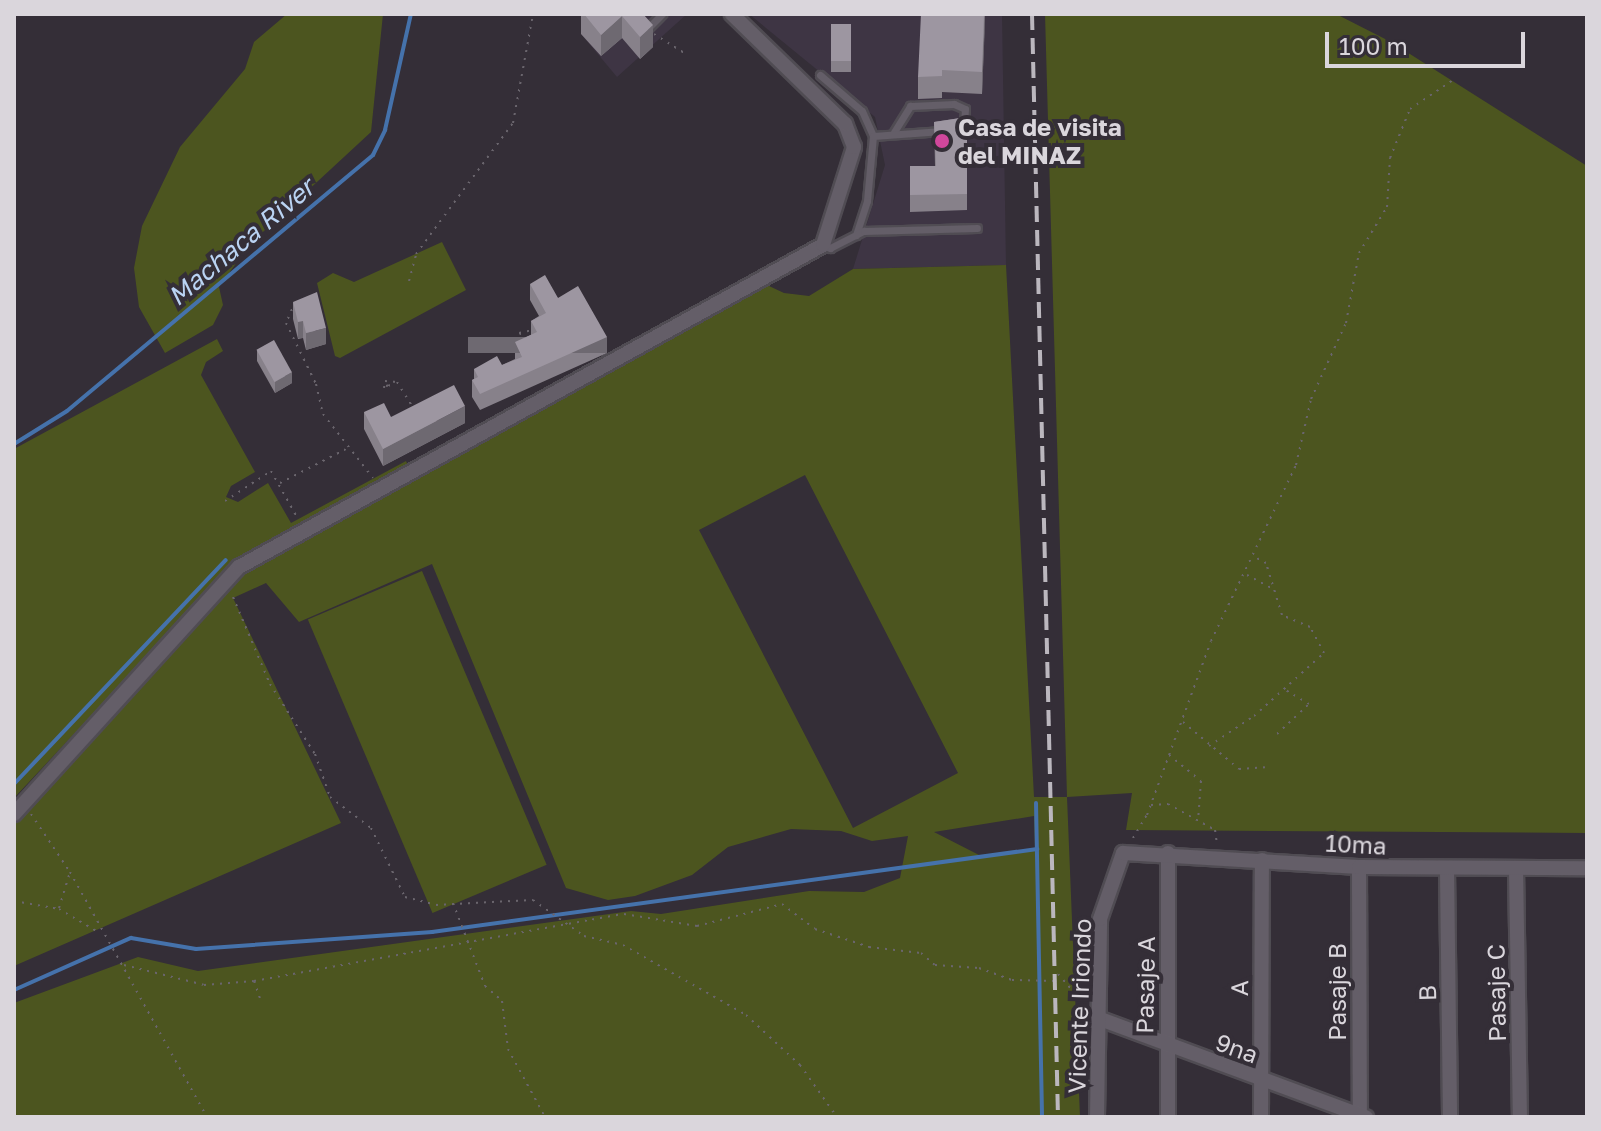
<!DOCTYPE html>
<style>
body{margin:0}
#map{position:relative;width:1601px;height:1131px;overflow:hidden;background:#342e37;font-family:"Golos Text",sans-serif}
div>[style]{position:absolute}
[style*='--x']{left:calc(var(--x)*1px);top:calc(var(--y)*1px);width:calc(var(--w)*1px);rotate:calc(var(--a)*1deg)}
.built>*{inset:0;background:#3e3544}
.green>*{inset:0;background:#4c551f;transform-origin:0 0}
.stream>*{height:4px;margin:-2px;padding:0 2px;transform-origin:2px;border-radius:2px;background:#4572ab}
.path>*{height:2px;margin-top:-1px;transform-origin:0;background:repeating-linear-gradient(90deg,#6a656d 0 2px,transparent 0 8px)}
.roads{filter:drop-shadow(2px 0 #504c53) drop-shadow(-2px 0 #504c53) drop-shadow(0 2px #504c53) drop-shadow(0 -2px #504c53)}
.service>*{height:7px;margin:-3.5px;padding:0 3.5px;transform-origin:3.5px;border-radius:3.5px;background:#645e68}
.minor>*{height:14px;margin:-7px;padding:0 7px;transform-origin:7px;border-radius:7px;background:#645e68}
.rail>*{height:4px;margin-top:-2px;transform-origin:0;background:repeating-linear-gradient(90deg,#bbb7be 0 16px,transparent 0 24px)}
.wall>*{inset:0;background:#87818a;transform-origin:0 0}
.shaded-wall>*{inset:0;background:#6e6971;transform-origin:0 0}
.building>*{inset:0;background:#9d96a1;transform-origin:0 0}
.dots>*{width:22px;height:22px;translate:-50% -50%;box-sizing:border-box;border:4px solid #342e37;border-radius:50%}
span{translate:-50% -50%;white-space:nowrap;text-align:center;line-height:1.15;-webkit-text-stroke:8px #342e37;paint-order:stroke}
.poi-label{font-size:24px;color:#dad6dc;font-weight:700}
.left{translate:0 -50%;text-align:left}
.street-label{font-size:24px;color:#dad6dc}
.water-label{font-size:26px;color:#bad3f3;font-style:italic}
.frame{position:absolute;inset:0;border:16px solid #dad6dc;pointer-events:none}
.scale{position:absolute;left:1325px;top:32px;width:200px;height:36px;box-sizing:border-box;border:4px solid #dad6dc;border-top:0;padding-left:10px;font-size:24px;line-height:28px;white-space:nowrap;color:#dad6dc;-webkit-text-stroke:6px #342e37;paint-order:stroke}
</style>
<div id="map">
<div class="built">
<div style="clip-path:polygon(588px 14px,687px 14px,617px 77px,581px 34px)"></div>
<div style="clip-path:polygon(749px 14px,1002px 14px,1006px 265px,853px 269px,885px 165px,875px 117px)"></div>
</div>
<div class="green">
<div style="clip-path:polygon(287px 14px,383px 14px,371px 132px,250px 244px,219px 287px,223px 305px,213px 325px,165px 353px,139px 307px,134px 268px,142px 226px,180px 147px,245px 69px,254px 42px)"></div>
<div style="clip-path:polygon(evenodd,1045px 14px,1336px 14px,1391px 42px,1587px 166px,1587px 833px,1126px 830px,1132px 793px,1067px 797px,1080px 1117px,14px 1117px,14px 1003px,138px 957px,198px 971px,631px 911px,661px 914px,809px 891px,864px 892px,900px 878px,908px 836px,872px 841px,841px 831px,791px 829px,728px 847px,692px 875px,635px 896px,608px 900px,566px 888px,432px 564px,299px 622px,266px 583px,233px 598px,341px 823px,14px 966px,14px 810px,239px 567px,758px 281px,784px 293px,809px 296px,853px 269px,1006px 265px,1034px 797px,1067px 797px,1045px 14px,805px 475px,958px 773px,853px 828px,699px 530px,805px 475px,1045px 14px,1034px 816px,1035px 848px,981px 856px,934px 832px,1034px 816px)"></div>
<div style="clip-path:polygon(442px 242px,466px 290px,340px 358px,335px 356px,317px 283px,333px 273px,354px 282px)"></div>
<div style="clip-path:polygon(217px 339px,223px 351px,206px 362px,201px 375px,255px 472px,231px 486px,226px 497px,238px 502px,268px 483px,291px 523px,406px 461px,408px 466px,230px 568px,14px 798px,14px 449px)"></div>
<div style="left:422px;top:571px;width:319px;height:124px;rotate:67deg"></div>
</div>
<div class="stream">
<div style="--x:14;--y:444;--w:62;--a:-31.9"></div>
<div style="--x:67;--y:411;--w:399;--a:-39.9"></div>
<div style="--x:373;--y:155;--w:28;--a:-64"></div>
<div style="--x:385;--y:130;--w:119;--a:-77.4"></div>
<div style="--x:14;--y:784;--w:308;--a:-46.6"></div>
<div style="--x:1036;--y:803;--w:314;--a:88.9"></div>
<div style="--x:14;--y:990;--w:128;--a:-24"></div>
<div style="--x:131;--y:938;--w:66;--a:9.6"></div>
<div style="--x:196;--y:949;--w:237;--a:-4.1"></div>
<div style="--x:432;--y:932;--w:611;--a:-7.81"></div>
</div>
<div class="path">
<div style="--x:654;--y:34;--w:36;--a:32"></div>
<div style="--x:409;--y:281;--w:28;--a:-75"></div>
<div style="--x:416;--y:254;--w:163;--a:-53.5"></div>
<div style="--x:513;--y:123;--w:111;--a:-79.6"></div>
<div style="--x:295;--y:302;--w:23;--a:113"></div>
<div style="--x:286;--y:323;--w:68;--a:63.8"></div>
<div style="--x:316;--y:384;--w:31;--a:77"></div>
<div style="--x:323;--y:414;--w:81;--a:52"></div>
<div style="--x:528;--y:338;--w:10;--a:-151"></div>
<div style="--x:519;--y:333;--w:14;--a:-12"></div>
<div style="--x:386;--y:386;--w:4;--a:-14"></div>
<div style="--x:390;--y:385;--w:7;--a:153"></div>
<div style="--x:384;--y:388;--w:7;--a:-82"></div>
<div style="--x:385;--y:381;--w:12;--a:5"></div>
<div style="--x:397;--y:382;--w:31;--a:58"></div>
<div style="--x:280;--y:483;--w:74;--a:-27.3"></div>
<div style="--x:225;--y:501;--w:55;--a:-33.1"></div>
<div style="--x:271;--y:471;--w:55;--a:60.6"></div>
<div style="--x:1247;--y:575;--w:30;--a:28"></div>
<div style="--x:233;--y:597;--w:95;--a:67"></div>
<div style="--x:270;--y:684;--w:83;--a:57.3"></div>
<div style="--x:315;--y:754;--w:46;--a:70.8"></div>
<div style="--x:330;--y:797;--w:51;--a:37.1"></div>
<div style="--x:371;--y:828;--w:77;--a:63.8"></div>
<div style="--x:405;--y:897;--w:32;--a:14"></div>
<div style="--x:436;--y:905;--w:97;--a:-3"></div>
<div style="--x:533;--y:900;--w:62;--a:35.2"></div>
<div style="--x:584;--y:936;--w:40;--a:13"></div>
<div style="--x:623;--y:945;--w:142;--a:29.6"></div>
<div style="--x:746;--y:1015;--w:74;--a:42.8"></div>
<div style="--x:800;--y:1065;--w:64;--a:54.6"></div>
<div style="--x:1183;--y:722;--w:73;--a:40"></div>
<div style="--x:1239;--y:769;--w:26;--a:-4"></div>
<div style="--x:1277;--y:734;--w:44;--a:-43.2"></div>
<div style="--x:1309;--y:704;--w:29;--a:-149"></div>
<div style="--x:1209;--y:746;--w:54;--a:-33.7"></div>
<div style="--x:1254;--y:716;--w:94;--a:-42"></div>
<div style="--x:1324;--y:653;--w:30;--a:-118"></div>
<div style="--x:1310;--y:627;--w:30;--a:-157"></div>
<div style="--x:1282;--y:615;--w:54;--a:-107.1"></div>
<div style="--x:1266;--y:563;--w:15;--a:-152"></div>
<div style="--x:1169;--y:755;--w:41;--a:39.1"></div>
<div style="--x:1201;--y:781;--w:40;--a:94.3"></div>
<div style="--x:1151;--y:805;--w:17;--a:-3"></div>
<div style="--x:1168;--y:804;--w:54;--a:29"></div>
<div style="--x:1215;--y:830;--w:14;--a:82"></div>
<div style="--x:31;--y:814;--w:70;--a:56.1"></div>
<div style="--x:70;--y:872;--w:281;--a:60.8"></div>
<div style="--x:1133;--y:838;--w:27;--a:-59"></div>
<div style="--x:1147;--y:815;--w:185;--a:-69.8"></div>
<div style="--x:1211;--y:641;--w:195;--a:-64.2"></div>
<div style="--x:1296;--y:465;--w:68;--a:-77.2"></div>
<div style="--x:1311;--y:399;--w:84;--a:-65.3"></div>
<div style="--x:1346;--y:323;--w:71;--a:-79.5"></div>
<div style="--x:1359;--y:253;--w:54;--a:-58.7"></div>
<div style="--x:1387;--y:207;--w:49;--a:-86.5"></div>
<div style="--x:1390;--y:158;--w:53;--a:-67.8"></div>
<div style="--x:1410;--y:109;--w:55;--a:-34"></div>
<div style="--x:14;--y:901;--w:46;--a:10.1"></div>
<div style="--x:59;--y:909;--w:45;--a:30.5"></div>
<div style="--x:453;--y:903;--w:89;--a:68.9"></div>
<div style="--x:485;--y:986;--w:23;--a:41"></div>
<div style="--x:502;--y:1001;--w:48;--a:82.9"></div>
<div style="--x:508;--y:1049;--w:77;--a:61.4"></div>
<div style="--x:59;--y:908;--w:38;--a:-73"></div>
<div style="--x:124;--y:965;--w:82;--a:14"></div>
<div style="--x:204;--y:985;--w:50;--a:-4.6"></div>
<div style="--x:254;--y:981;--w:18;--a:71"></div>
<div style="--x:254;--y:981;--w:376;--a:-10.3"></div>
<div style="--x:624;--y:914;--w:74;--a:9.3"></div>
<div style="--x:697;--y:926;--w:88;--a:-14.5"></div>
<div style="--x:782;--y:904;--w:41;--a:37.1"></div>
<div style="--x:815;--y:929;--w:57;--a:18.4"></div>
<div style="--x:869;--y:947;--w:52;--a:6.6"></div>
<div style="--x:921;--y:953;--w:18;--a:41"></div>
<div style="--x:935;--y:965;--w:44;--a:3.9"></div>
<div style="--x:979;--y:968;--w:35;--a:20"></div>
<div style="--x:1012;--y:980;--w:42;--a:1.4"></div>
<div style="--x:1054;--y:981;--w:8;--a:-60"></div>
<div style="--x:1058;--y:974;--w:40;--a:49"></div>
</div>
<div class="roads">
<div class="service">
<div style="--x:646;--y:30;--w:23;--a:-45"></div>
<div style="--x:820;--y:75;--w:55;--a:40.6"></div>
<div style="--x:862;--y:111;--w:27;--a:66"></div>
<div style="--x:873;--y:136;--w:65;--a:95.3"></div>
<div style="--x:867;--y:201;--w:36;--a:108"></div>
<div style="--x:894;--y:132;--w:31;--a:-58"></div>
<div style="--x:910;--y:106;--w:44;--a:-2.6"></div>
<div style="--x:954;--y:104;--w:12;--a:24"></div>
<div style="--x:965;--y:109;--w:14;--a:94"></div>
<div style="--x:873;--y:136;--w:69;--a:-4.1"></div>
<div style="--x:823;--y:245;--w:8;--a:23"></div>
<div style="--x:830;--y:248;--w:38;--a:-27"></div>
<div style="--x:864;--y:231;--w:113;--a:-1.5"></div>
</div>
<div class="minor">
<div style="--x:14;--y:814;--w:334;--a:-47.7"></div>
<div style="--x:239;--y:567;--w:667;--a:-28.87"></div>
<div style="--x:823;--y:245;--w:103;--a:-72.4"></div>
<div style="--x:854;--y:147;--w:25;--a:-111"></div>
<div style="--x:845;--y:124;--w:158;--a:-135.8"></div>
<div style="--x:1168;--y:853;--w:264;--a:90"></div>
<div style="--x:1359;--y:867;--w:250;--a:89.8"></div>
<div style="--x:1516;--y:868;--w:249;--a:89.1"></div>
<div style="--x:1447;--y:869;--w:248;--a:89.3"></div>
<div style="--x:1095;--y:1017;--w:289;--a:20.3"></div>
<div style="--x:1097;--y:1117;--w:198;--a:-89.1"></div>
<div style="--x:1100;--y:919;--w:70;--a:-70.8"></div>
<div style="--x:1123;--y:853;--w:236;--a:3.4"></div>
<div style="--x:1359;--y:867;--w:228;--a:0.3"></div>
<div style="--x:1261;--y:1117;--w:257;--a:-89.8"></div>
</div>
</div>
<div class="rail">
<div style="--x:1032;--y:14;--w:1103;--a:88.65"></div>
</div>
<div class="wall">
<div style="clip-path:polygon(581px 14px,644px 14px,653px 47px,640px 59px,622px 38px,601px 56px,581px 34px)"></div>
<div style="clip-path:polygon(985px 14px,982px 94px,942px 92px,942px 98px,918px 99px,918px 77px)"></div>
<div style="left:831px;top:24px;width:20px;height:48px"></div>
<div style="clip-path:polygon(967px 117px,967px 210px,910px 212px,910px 166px,935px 166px,934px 122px)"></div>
<div style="clip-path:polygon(530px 284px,558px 298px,607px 353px,480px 410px,472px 397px,472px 380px,474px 379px,474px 369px,502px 365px,515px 359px,515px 342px,531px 335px,531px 321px,539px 316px,530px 300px)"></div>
<div style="clip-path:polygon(293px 302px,326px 344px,306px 350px,303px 338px,298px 339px,293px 319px)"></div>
<div style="clip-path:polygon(257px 350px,292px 383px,275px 393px,257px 361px)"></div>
<div style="clip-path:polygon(364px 412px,391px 417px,465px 423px,383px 466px,364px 429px)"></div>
</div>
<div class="shaded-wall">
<div style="clip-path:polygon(985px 14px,985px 23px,982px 94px,982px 72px)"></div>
<div style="clip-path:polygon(622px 16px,622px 38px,601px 56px,601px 35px)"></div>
<div style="clip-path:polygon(653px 25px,653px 47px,640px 59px,640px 37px)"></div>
<div style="left:303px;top:321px;width:17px;height:5px;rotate:90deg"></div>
<div style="clip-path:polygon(326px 328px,326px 344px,306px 350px,306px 333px)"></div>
<div style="left:607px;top:337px;width:16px;height:139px;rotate:90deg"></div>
<div style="clip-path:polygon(292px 372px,292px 383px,275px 393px,275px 382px)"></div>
<div style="clip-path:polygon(465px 406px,465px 423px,383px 466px,383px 449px)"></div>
</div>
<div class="building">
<div style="clip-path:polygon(584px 14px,643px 14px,653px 25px,640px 37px,622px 16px,601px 35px)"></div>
<div style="clip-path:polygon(921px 14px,984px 14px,982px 72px,942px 70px,942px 76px,918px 77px)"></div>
<div style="left:831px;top:24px;width:20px;height:37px"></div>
<div style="clip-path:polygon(967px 117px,967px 194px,910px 195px,910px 166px,936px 166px,934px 122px)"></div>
<div style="clip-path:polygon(545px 275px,558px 298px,578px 286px,607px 337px,480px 394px,472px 380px,478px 377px,474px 369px,497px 356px,502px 365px,522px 357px,515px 342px,537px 332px,531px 321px,546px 313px,530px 284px)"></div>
<div style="clip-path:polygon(317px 292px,326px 328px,306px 333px,303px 321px,298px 322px,293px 302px)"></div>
<div style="left:274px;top:340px;width:37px;height:20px;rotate:61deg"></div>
<div style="clip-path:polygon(454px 385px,465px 406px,383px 449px,364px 412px,384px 403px,391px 417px)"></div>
</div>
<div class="dots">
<div style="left:942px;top:141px;background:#d1479c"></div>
</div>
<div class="poi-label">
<span class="left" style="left:958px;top:141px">Casa de visita<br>del MINAZ</span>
</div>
<div class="street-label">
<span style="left:1356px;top:844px;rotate:3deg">10ma</span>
<span style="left:1145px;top:985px;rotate:-89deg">Pasaje A</span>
<span style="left:1239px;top:988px;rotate:-89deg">A</span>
<span style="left:1337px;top:992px;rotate:-90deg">Pasaje B</span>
<span style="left:1427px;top:993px;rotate:-91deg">B</span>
<span style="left:1496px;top:993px;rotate:-91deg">Pasaje C</span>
<span style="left:1079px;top:1006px;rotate:-88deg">Vicente Iriondo</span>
<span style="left:1237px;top:1048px;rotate:20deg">9na</span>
</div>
<div class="water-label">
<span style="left:241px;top:242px;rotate:-40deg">Machaca River</span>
</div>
<div class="frame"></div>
<div class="scale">100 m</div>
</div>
